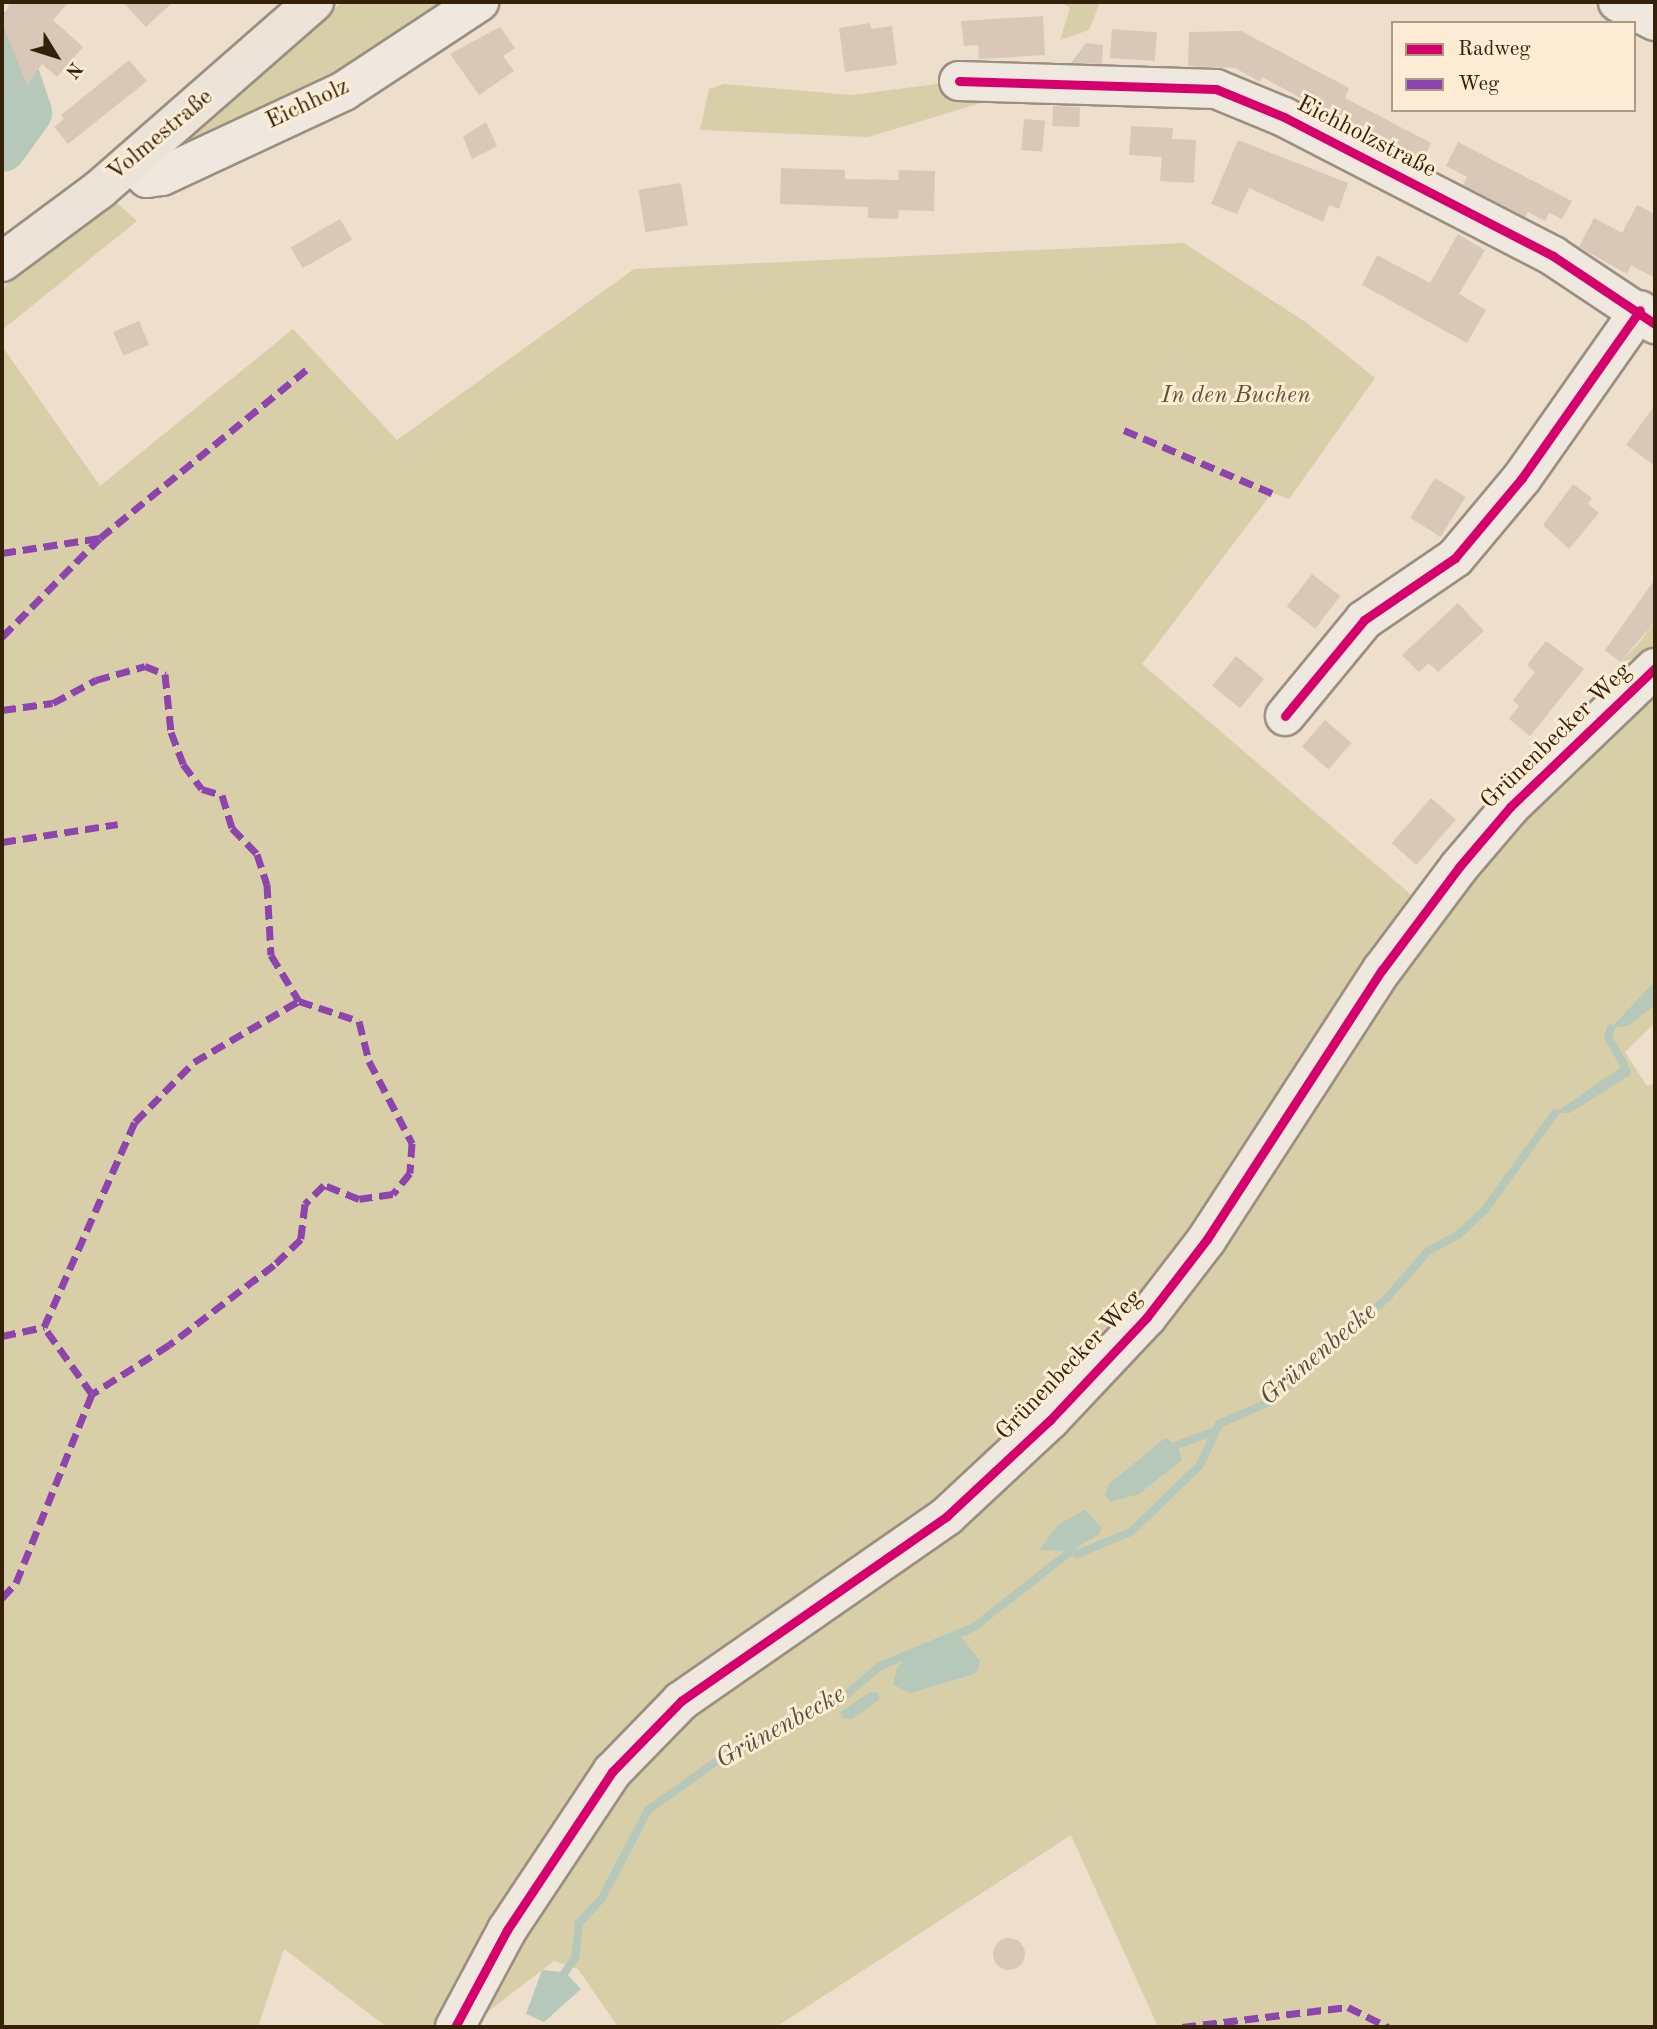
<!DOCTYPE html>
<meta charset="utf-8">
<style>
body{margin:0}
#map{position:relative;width:1657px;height:2029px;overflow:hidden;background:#eddfcb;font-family:"Old Standard TT",serif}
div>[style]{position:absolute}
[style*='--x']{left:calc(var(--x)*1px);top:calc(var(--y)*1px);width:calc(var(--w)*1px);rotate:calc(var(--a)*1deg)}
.green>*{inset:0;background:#d8cea8}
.water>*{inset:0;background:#b6c8ba}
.stream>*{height:8px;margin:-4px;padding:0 4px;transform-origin:4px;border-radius:4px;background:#b6c8ba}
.river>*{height:47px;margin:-23.5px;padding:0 23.5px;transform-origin:23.5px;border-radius:23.5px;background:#b6c8ba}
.building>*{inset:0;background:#d9c8b8;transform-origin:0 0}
.round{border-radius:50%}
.roads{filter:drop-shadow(2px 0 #9a8f81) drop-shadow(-2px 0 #9a8f81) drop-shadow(0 2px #9a8f81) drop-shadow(0 -2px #9a8f81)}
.minor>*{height:38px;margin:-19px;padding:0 19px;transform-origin:19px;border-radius:19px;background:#efe8de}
.major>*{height:38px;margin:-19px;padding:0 19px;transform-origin:19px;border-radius:19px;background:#ece4d9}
.quiet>*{height:7px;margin-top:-3.5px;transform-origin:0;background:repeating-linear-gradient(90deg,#8e44ad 0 14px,transparent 0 21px)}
.cycleway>*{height:9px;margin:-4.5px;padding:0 4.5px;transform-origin:4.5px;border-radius:4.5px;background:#d6006c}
span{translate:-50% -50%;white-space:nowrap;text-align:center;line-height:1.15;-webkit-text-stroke:6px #fcecd4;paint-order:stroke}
.street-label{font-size:24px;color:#352008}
.park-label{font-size:24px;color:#615030;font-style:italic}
.water-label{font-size:26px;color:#554f3b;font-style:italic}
.frame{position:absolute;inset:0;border:4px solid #352008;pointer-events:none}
.legend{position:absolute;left:1391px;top:21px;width:245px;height:91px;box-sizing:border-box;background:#fcecd4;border:2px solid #ac9a82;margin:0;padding:9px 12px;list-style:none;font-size:21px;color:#352008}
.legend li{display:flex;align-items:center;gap:14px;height:35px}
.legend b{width:35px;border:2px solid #ac9a82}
.north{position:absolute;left:21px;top:21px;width:70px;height:70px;-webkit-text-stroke:5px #fcecd4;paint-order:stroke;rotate:128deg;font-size:19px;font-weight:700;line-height:28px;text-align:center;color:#352008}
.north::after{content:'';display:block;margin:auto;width:24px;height:32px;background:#352008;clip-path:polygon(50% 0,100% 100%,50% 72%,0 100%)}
</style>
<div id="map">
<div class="green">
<div style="clip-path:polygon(342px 2px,474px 2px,157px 167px)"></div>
<div style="clip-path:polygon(1061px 2px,1100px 2px,1089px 30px,1060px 40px,1070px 8px)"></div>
<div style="clip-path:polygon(959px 81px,1050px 82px,868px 137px,700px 130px,709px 89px,724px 84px,852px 95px)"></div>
<div style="clip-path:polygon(115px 201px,137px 221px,2px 330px,2px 288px)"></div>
<div style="clip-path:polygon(1184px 243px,1307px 323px,1375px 378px,1289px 499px,1272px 493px,1142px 664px,1416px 899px,1141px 1309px,944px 1505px,731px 1647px,442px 2027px,387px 2027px,284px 1949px,258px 2027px,2px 2027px,2px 346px,100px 486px,293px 329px,397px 440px,634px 269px)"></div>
<div style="clip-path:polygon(1655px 622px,1655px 654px,1620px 662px,1638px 644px)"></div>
<div style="clip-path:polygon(1655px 689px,1655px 1023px,1625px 1052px,1647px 1086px,1655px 1083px,1655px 2027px,1158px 2027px,1071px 1835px,776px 2027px,618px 2027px,578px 1969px,554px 1961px,468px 2027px,615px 1786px,694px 1713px,1162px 1324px,1441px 918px,1518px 819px)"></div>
</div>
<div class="water">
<div style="clip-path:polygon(1655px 981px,1655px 1005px,1628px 1026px,1611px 1028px)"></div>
<div style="clip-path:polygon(1624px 1065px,1631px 1068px,1630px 1075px,1570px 1113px,1555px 1113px)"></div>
<div style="clip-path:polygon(1165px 1438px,1177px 1445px,1182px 1460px,1139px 1494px,1110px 1502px,1105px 1495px,1109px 1484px)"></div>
<div style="clip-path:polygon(1085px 1510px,1102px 1528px,1099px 1534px,1071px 1551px,1039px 1550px,1058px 1525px)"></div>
<div style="clip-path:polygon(959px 1634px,980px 1661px,977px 1673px,911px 1693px,893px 1685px,897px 1668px,909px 1654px)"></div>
<div style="clip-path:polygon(870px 1692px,879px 1693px,879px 1700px,852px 1719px,843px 1719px,840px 1712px)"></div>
<div style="clip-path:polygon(542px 1970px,565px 1972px,581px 1989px,544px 2022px,526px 2014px)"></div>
</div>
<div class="stream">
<div style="--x:1611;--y:1028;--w:9;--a:108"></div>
<div style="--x:1608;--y:1037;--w:32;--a:60"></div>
<div style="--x:1177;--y:1445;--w:37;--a:-20"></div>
<div style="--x:565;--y:1972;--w:17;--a:-54"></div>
<div style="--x:575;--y:1958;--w:35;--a:-83"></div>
<div style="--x:579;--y:1923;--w:34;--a:-47"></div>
<div style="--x:602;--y:1898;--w:99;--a:-62.4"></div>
<div style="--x:648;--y:1810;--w:93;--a:-35.4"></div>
<div style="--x:724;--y:1756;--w:127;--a:-25.6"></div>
<div style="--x:839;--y:1701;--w:54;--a:-40.5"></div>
<div style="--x:880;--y:1666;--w:102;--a:-22.5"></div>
<div style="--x:974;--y:1627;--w:123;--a:-38.1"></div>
<div style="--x:1071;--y:1551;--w:7;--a:27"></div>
<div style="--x:1077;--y:1554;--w:58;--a:-22.2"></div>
<div style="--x:1131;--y:1532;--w:96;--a:-44.2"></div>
<div style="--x:1200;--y:1465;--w:45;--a:-65.1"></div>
<div style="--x:1219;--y:1424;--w:57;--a:-23.9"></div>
<div style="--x:1271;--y:1401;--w:157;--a:-41.6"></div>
<div style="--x:1388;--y:1297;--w:61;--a:-49"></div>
<div style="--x:1428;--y:1251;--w:34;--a:-28"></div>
<div style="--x:1458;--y:1235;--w:35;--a:-43"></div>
<div style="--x:1484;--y:1211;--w:121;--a:-54.1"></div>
</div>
<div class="river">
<div style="--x:2;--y:35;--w:81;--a:71.3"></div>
<div style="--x:28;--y:112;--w:44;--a:125.8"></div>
</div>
<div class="building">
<div style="clip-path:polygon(10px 2px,69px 2px,53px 20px,83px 47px,57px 77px,42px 64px,27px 85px,2px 22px)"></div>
<div style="clip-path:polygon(123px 2px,173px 2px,146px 27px)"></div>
<div style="clip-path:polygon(1043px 16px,1045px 55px,979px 59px,978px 45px,964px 46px,961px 21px)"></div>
<div style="clip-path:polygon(870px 23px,871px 29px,892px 26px,897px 65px,845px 72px,839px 28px)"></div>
<div style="clip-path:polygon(500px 27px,515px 48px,503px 56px,514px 71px,479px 95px,450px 54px)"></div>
<div style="left:1112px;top:29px;width:45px;height:29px;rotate:4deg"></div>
<div style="clip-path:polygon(1241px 31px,1349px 88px,1345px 98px,1431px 143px,1421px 163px,1262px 77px,1260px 82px,1235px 68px,1188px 66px,1189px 32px)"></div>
<div style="clip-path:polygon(1086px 43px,1103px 45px,1102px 64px,1071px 63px)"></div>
<div style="clip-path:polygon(129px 60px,147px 81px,68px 144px,54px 127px,64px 119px,61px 115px)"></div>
<div style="left:1053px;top:106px;width:27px;height:20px;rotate:2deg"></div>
<div style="left:1024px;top:119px;width:21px;height:31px;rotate:5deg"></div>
<div style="clip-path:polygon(486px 122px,497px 146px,472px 159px,463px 137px)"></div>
<div style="clip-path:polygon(1131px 126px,1173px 128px,1172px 139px,1196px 140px,1194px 183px,1160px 181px,1162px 157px,1129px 155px)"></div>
<div style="clip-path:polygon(1238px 140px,1348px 183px,1339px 209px,1329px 205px,1323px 222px,1249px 188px,1237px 214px,1211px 204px)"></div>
<div style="clip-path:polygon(1458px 142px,1572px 201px,1562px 219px,1549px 213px,1545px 221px,1528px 212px,1525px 217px,1463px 185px,1467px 177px,1446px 166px)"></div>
<div style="clip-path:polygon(781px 168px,845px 170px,845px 179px,898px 180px,899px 170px,935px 171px,934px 211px,899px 210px,898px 219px,868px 218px,868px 207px,780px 204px)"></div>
<div style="left:681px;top:183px;width:43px;height:43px;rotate:81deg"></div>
<div style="clip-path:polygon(1637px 205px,1655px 214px,1655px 278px,1631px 265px,1627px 274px,1579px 247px,1594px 218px,1622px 233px)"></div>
<div style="left:340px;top:219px;width:24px;height:57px;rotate:60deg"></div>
<div style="clip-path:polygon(1458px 234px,1485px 250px,1459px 294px,1486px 310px,1467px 343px,1362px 285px,1377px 255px,1430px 283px)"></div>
<div style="left:139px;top:321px;width:26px;height:28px;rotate:67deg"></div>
<div style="clip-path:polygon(1655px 405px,1655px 466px,1626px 445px)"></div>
<div style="left:1435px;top:478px;width:36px;height:47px;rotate:32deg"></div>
<div style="clip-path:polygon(1573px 484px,1592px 498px,1588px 504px,1599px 513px,1569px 549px,1543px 525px)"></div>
<div style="left:1312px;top:574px;width:36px;height:41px;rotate:38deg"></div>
<div style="clip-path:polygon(1655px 579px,1655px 622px,1620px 662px,1605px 650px)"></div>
<div style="clip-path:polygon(1458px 603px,1484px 631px,1438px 672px,1429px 663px,1419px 672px,1402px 655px)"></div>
<div style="clip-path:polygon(1546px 641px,1584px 669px,1530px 736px,1509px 719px,1519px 706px,1513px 700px,1535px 672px,1527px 665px)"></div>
<div style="left:1236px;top:656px;width:36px;height:38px;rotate:39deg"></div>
<div style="left:1325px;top:720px;width:35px;height:35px;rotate:41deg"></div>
<div style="left:1431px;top:798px;width:33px;height:60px;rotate:41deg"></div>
<div class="round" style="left:993px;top:1938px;width:32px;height:32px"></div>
</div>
<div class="roads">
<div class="minor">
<div style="--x:1618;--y:2;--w:42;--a:27.2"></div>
<div style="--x:959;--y:81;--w:257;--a:1.8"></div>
<div style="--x:1216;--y:89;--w:74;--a:22.4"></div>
<div style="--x:1284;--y:117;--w:303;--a:27.3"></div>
<div style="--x:1553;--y:256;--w:123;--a:33.7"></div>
<div style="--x:130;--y:163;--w:23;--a:41"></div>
<div style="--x:147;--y:178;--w:15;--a:-8"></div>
<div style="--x:162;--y:176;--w:201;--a:-25"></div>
<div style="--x:344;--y:91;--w:162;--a:-33.4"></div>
<div style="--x:1285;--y:716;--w:124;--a:-50.5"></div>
<div style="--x:1364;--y:620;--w:110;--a:-34.3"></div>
<div style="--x:1455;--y:558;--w:104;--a:-50.1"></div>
<div style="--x:1522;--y:478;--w:205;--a:-54.9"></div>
<div style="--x:455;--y:2027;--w:110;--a:-61.8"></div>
<div style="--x:507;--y:1930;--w:190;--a:-56.4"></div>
<div style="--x:612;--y:1772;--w:99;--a:-45.8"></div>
<div style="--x:681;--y:1701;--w:324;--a:-34.8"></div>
<div style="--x:947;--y:1516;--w:141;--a:-43"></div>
<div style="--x:1050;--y:1420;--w:141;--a:-46.7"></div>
<div style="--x:1147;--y:1317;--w:98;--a:-52.4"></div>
<div style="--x:1207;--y:1239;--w:321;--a:-57"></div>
<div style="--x:1382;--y:970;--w:129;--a:-53.2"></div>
<div style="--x:1459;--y:867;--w:79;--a:-49.6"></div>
<div style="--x:1510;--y:807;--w:201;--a:-43.8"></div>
</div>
<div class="major">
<div style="--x:2;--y:262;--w:121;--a:-36.6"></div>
<div style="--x:99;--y:190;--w:286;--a:-41.2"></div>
</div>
</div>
<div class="quiet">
<div style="--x:1124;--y:430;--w:161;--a:23.1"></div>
<div style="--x:2;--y:553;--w:99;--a:-8.7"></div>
<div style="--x:2;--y:637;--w:139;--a:-45.3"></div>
<div style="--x:100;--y:538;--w:271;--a:-39.2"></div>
<div style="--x:2;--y:710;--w:51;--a:-7.8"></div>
<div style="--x:53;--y:703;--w:49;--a:-28.1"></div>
<div style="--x:96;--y:680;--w:51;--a:-15.9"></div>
<div style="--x:145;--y:666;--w:22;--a:22"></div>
<div style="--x:165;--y:674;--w:58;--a:84.1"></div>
<div style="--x:171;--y:732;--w:34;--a:69"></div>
<div style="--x:183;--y:764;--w:31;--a:53"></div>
<div style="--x:202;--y:789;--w:21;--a:17"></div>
<div style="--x:222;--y:795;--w:34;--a:73"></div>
<div style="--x:232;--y:828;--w:36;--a:46"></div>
<div style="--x:257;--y:854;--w:32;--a:72"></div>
<div style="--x:267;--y:884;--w:71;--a:86.8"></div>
<div style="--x:271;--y:955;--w:54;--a:58.7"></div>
<div style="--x:2;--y:842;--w:117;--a:-8.8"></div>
<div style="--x:2;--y:1336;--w:43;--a:-12.1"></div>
<div style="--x:44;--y:1327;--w:224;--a:-66.1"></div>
<div style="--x:135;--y:1122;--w:84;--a:-45.5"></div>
<div style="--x:194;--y:1062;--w:121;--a:-30.2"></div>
<div style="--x:299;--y:1001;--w:63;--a:18.4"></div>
<div style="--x:359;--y:1021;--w:41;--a:76"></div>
<div style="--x:369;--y:1061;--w:93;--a:62.3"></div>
<div style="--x:412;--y:1143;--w:30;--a:94"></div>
<div style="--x:410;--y:1173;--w:27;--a:129"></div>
<div style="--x:393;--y:1194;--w:34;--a:172"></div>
<div style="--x:359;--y:1199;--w:38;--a:-158"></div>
<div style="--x:324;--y:1185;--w:27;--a:135"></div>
<div style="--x:305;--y:1204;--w:35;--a:97"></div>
<div style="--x:301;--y:1239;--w:37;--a:136"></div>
<div style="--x:274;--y:1265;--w:132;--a:142.7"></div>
<div style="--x:169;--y:1345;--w:91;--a:147.5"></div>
<div style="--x:2;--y:1598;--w:21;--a:-47"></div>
<div style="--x:16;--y:1583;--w:204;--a:-68.1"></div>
<div style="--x:92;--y:1394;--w:82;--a:-125.6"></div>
<div style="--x:1182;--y:2027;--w:167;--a:-6.9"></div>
<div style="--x:1348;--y:2007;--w:45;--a:26.6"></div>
</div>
<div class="cycleway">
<div style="--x:959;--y:81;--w:257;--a:1.8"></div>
<div style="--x:1216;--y:89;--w:74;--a:22.4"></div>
<div style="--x:1284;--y:117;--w:303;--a:27.3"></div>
<div style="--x:1553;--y:256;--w:123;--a:33.7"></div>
<div style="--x:1285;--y:716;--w:124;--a:-50.5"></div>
<div style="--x:1364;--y:620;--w:110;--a:-34.3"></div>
<div style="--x:1455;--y:558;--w:104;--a:-50.1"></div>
<div style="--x:1522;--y:478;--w:205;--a:-54.9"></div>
<div style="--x:455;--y:2027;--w:110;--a:-61.8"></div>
<div style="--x:507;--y:1930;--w:190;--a:-56.4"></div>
<div style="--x:612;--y:1772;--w:99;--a:-45.8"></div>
<div style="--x:681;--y:1701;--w:324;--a:-34.8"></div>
<div style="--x:947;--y:1516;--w:141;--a:-43"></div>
<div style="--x:1050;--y:1420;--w:141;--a:-46.7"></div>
<div style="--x:1147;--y:1317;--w:98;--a:-52.4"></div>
<div style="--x:1207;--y:1239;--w:321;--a:-57"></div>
<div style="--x:1382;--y:970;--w:129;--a:-53.2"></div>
<div style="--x:1459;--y:867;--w:79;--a:-49.6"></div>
<div style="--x:1510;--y:807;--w:201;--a:-43.8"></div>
</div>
<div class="street-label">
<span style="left:308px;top:105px;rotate:-25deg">Eichholz</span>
<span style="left:161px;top:136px;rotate:-40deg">Volmestraße</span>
<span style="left:1366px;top:138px;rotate:27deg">Eichholzstraße</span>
<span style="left:1557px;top:737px;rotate:-44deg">Grünenbecker Weg</span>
<span style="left:1070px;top:1366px;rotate:-46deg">Grünenbecker Weg</span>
</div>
<div class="park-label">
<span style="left:1236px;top:397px">In den Buchen</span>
</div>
<div class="water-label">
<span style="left:1319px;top:1355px;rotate:-40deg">Grünenbecke</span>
<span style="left:781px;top:1728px;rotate:-29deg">Grünenbecke</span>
</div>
<div class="frame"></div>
<ul class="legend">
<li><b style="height:9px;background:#d6006c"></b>Radweg</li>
<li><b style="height:9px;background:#8e44ad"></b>Weg</li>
</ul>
<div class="north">N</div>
</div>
